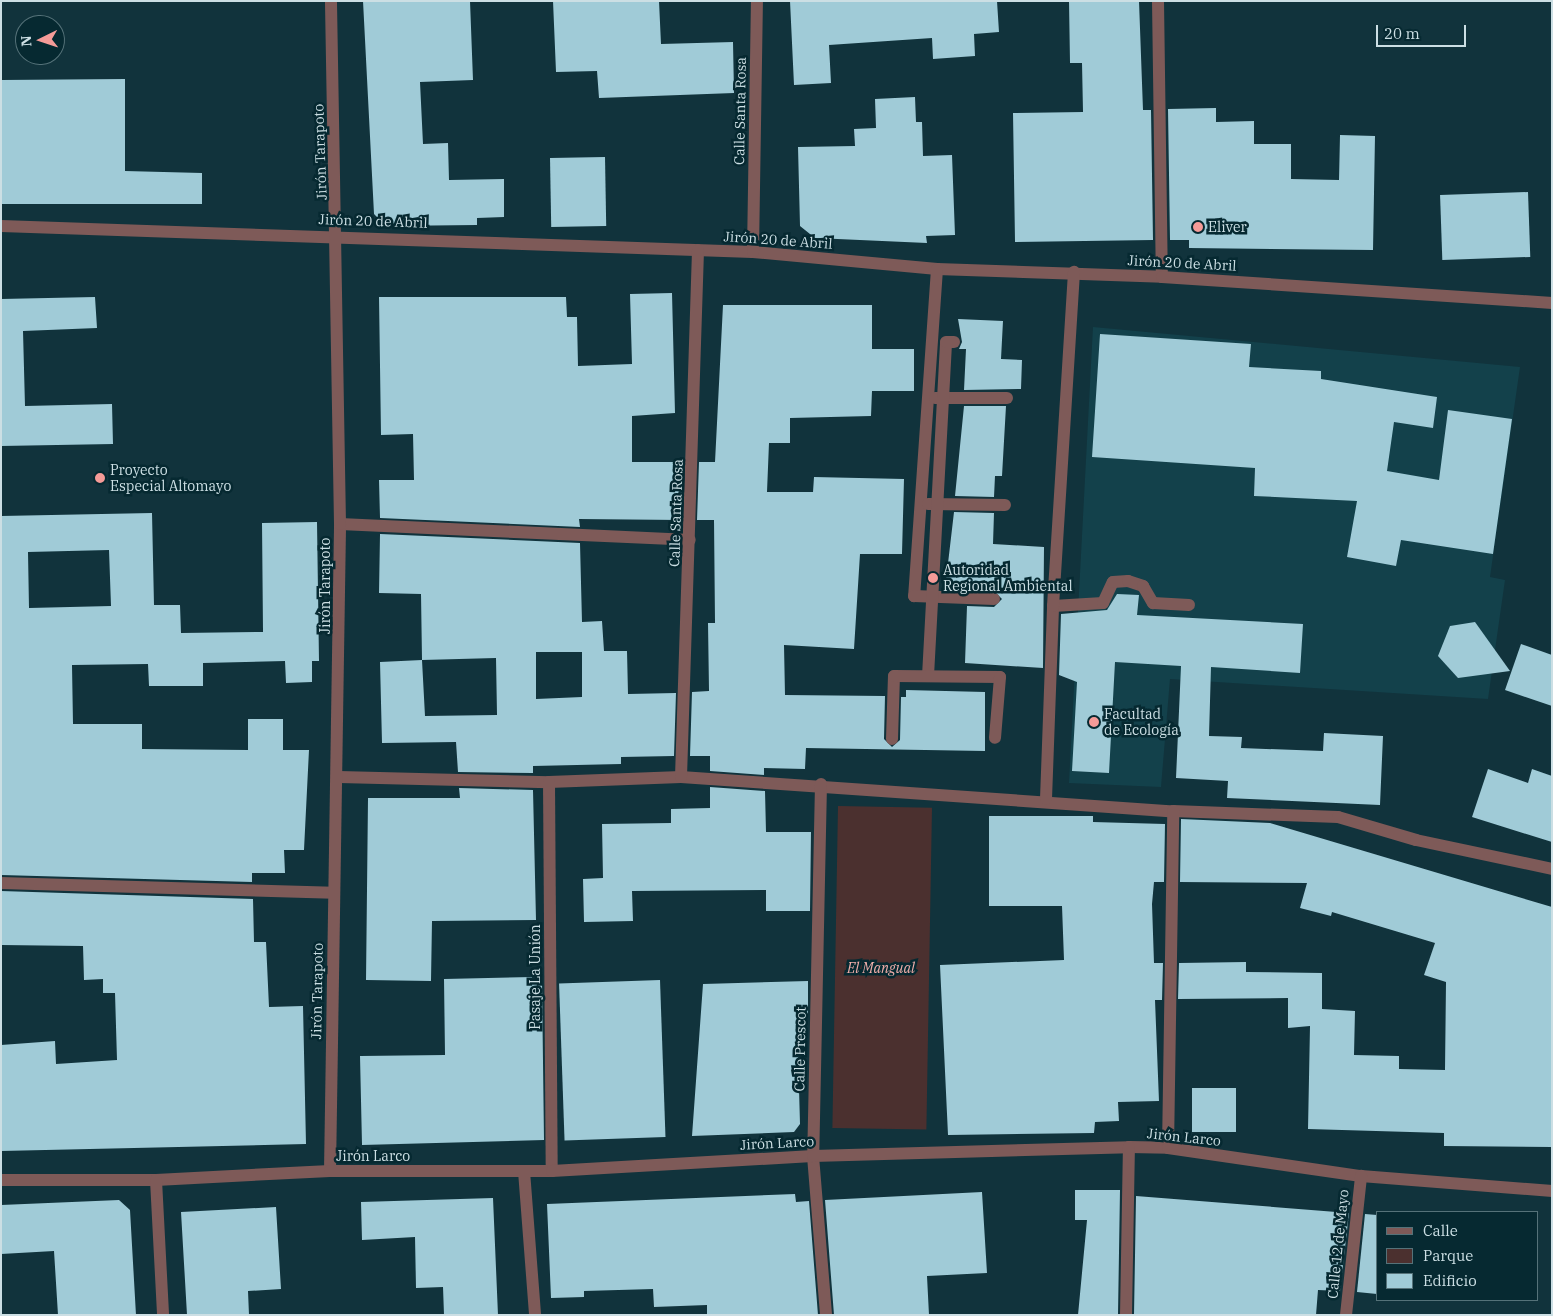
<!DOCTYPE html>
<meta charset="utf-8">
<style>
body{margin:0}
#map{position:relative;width:1553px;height:1316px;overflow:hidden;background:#11333c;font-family:"IBM Plex Serif",serif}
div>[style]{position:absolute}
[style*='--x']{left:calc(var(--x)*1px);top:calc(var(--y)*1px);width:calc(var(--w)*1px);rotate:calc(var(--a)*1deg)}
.built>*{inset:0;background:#13414b}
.green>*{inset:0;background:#4b302f;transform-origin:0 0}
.building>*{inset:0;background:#a0cbd7;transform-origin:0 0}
.street>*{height:12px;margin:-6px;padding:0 6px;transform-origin:6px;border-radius:6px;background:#7e5a58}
.dots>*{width:14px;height:14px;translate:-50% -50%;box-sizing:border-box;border:2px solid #062931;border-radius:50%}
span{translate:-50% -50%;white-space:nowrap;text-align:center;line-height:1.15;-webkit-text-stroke:5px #062931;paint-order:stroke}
.street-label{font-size:14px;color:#ccdfe4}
.poi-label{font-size:14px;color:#ccdfe4}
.left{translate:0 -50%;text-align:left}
.park-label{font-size:14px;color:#f1afab;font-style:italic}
.frame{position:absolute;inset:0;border:2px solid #ccdfe4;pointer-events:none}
.legend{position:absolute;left:1376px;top:1211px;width:162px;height:90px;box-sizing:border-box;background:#062931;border:1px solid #557279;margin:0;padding:6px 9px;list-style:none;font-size:15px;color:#ccdfe4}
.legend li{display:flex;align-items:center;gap:10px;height:25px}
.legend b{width:25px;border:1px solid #557279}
.north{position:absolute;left:15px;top:15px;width:50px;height:50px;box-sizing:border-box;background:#062931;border:1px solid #557279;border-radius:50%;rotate:266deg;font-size:14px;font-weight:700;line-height:20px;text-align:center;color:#ccdfe4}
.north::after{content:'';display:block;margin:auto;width:18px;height:22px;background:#f59b98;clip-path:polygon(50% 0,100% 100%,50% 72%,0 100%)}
.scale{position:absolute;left:1376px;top:25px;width:90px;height:22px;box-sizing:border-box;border:2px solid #ccdfe4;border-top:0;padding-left:6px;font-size:15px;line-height:18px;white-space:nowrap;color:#ccdfe4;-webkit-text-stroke:4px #062931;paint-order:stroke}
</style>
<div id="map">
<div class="built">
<div style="clip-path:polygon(1093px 327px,1520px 367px,1490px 577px,1505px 580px,1488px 699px,1170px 679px,1161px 787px,1069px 783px)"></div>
</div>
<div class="green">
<div style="left:838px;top:806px;width:94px;height:322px;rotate:1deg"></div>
</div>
<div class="building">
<div style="clip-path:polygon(363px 1px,470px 1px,473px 80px,420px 82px,423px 144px,448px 143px,449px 180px,504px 179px,504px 217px,477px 218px,477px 225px,386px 226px,374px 214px)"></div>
<div style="clip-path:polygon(553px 1px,659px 1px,661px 44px,733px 42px,734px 93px,599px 98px,597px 71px,556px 72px)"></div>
<div style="clip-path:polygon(790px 1px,997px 1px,999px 32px,974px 34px,975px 56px,933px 59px,932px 38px,829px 45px,831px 83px,794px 85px)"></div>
<div style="clip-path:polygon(1069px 1px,1139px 1px,1143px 110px,1151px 110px,1153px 240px,1015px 242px,1013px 113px,1083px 112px,1082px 63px,1070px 63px)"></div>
<div style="clip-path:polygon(125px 79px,125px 171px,202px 173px,202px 204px,1px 204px,1px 80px)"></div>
<div style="clip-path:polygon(915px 97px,916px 122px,922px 122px,923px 156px,952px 155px,955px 235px,926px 236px,927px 243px,815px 238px,800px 226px,798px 147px,855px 146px,854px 129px,876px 128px,875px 99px)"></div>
<div style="clip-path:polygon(1216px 108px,1216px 122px,1254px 121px,1254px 144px,1291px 144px,1291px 179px,1339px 180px,1340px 135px,1375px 136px,1373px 250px,1189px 248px,1189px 240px,1170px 240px,1168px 109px)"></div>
<div style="left:605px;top:157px;width:69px;height:55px;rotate:89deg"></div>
<div style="left:1528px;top:192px;width:65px;height:88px;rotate:88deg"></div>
<div style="clip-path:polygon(672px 293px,675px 413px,632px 416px,632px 462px,683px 462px,681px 520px,579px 519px,580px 527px,380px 518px,379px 480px,414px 480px,413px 434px,381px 435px,379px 297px,566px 297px,567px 317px,577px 317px,578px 366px,632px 364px,630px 294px)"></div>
<div style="clip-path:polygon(95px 297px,97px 328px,23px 331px,25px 406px,112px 404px,113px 444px,1px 446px,1px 299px)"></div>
<div style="clip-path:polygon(723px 305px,872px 305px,872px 349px,914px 349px,914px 391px,872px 391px,871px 416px,790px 418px,790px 443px,769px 443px,767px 492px,813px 492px,814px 477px,904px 479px,902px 554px,860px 554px,854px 649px,784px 645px,785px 695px,885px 696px,884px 739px,892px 747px,900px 740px,901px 697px,906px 697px,906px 690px,985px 692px,985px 751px,806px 748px,805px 769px,764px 768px,764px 775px,710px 771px,710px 756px,690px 756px,692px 692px,709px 691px,708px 623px,715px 623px,714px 520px,697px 520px,699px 462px,715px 462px)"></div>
<div style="clip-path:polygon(958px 319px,1003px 321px,1001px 359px,1022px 360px,1021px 389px,964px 390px,966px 349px,959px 349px,962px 342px)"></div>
<div style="clip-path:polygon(1100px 334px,1251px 344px,1249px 367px,1321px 371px,1321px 379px,1437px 397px,1433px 428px,1394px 422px,1387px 471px,1439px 480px,1448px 410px,1512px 419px,1493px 554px,1401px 540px,1396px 566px,1347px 557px,1357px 501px,1254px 496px,1255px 468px,1092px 457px)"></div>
<div style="clip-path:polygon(964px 406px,1006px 406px,1002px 476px,995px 476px,994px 497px,955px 496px)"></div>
<div style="clip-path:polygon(954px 512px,994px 513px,993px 544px,1044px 547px,1043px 668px,965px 663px,967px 606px,994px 607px,1002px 599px,994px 591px,945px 589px)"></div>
<div style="clip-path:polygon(evenodd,152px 513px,154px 605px,180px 605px,181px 633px,263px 632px,262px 523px,317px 522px,319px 661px,312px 661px,312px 682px,286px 683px,285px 661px,203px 663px,203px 686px,149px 686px,148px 664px,72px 665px,73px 724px,142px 724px,142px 749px,248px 750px,248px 719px,283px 719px,283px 750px,309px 750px,304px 850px,284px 850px,285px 873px,252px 873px,252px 882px,1px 875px,1px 516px,152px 513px,109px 550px,111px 606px,29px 608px,28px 552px,109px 550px)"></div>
<div style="clip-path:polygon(evenodd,380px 534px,580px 543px,582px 622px,602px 621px,604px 651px,627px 651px,628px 694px,676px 693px,674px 756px,621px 757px,621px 764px,533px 766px,533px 773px,458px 772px,456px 742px,382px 743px,380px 662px,422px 660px,421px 594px,379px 593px,380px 534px,536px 652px,582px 652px,582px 697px,536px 699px,536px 652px,380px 534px,496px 658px,497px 715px,425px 716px,422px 660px,496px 658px)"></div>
<div style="clip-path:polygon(1117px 594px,1139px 595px,1137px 615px,1303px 624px,1300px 673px,1211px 667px,1209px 736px,1242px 737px,1241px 748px,1323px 751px,1324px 733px,1383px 736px,1380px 805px,1227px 798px,1228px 781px,1176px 778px,1181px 666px,1115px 662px,1109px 773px,1072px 771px,1077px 682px,1059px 675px,1061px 614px,1107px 610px)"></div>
<div style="clip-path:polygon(1475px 622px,1510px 671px,1458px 678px,1438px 656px,1450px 626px)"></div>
<div style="clip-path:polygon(1521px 644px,1552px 655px,1552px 706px,1505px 690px)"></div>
<div style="clip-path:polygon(1488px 769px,1528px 783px,1532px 769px,1552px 776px,1552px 842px,1472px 817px)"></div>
<div style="clip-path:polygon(710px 787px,765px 791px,766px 832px,811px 832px,810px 911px,766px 911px,766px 890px,632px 891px,633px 921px,584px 922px,583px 879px,603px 878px,602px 824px,671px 823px,671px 809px,710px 808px)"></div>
<div style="clip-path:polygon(459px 788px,533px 790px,536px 920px,432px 921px,431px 981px,366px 980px,368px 798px,460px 798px)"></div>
<div style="clip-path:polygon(989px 816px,1093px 816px,1093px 822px,1165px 824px,1164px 882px,1154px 882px,1152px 904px,1154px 963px,1163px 963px,1162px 1000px,1155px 1000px,1159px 1101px,1118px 1102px,1119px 1121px,1095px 1122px,1094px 1133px,948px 1135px,940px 965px,1064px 960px,1062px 906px,989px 906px)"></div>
<div style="clip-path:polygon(1181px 819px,1270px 823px,1552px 907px,1552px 1147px,1444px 1146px,1444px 1133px,1308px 1129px,1310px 1026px,1288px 1028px,1288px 998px,1178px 999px,1179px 963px,1246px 962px,1246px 972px,1322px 973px,1322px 1009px,1355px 1011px,1354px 1055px,1399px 1056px,1399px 1069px,1445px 1070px,1446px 982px,1424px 975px,1435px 943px,1332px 912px,1331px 916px,1300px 908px,1307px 883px,1180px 882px)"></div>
<div style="clip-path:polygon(1px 891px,253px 899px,254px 942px,266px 942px,269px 1007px,303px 1006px,306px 1144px,1px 1151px,1px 1045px,55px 1041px,56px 1064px,117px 1060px,115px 993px,103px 993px,103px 979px,84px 980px,83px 946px,1px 945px)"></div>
<div style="clip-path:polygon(532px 977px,532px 983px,542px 983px,544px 1140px,362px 1145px,360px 1056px,445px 1055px,444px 979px)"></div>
<div style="left:660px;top:980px;width:157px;height:101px;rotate:88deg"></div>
<div style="clip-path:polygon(808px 981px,808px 1016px,797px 1017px,800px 1124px,794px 1132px,692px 1136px,703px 984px)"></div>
<div style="left:1192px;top:1088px;width:44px;height:44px"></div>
<div style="clip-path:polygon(1075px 1190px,1120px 1190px,1118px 1315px,1078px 1315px,1087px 1220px,1075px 1220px)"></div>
<div style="clip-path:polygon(982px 1192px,987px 1273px,927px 1276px,929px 1315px,834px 1315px,825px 1200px)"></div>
<div style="clip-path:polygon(795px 1194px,796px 1202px,809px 1201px,818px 1315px,707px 1315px,707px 1305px,654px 1307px,653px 1289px,584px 1291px,584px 1297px,551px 1298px,547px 1204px)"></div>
<div style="clip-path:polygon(1136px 1196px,1349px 1213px,1340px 1291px,1318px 1290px,1316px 1315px,1134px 1315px)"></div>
<div style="clip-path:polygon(493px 1198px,498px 1315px,444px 1315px,443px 1287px,416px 1288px,415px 1237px,362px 1240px,361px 1202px)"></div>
<div style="clip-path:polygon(119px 1200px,130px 1210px,136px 1315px,58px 1315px,54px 1251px,1px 1254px,1px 1205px)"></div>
<div style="clip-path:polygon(276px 1207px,281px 1289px,248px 1291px,249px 1315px,187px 1315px,181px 1212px)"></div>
<div style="clip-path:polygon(1365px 1214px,1377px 1215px,1377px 1294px,1357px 1292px)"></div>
</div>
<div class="street">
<div style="--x:1158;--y:1;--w:276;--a:89.2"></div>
<div style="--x:1;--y:226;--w:752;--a:1.98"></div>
<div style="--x:753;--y:252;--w:185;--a:5.3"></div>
<div style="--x:937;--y:269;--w:225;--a:2"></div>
<div style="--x:1162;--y:277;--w:391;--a:3.8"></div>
<div style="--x:753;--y:252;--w:251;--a:-89.1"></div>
<div style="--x:937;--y:269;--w:328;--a:94"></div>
<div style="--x:914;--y:596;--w:80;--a:2.1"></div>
<div style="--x:935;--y:398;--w:72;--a:0"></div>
<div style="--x:928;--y:504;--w:77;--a:0.7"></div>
<div style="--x:340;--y:524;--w:350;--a:2.6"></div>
<div style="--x:1053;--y:606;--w:50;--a:-3.4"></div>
<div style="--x:1103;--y:603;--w:23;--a:-65"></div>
<div style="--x:1113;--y:582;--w:15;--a:-4"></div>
<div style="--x:1128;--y:581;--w:16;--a:18"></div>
<div style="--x:1143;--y:586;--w:20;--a:60"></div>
<div style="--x:1153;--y:603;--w:36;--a:3"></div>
<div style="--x:928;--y:676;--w:334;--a:-86.9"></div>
<div style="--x:946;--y:342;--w:8;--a:0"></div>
<div style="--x:892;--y:739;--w:63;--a:-88.2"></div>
<div style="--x:894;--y:676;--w:106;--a:0.5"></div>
<div style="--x:1000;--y:677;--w:61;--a:94.7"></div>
<div style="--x:339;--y:777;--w:210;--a:1.4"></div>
<div style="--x:549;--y:782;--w:132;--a:-2.2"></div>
<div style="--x:681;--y:777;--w:493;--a:4"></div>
<div style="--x:1173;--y:811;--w:165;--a:2.1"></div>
<div style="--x:1338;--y:817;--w:81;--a:16.4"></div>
<div style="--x:1416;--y:840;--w:139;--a:12"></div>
<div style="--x:681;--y:777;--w:527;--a:-88.15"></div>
<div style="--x:549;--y:782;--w:389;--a:89.6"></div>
<div style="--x:821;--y:784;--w:372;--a:91.2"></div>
<div style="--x:813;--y:1156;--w:160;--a:85.3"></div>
<div style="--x:1046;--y:799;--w:193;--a:-87.9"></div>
<div style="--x:1053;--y:606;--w:335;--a:-86.4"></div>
<div style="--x:1;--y:883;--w:332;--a:1.7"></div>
<div style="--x:1168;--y:1148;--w:337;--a:-89.1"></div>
<div style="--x:330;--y:1171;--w:647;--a:-89.11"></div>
<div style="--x:340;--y:524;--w:523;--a:-90.99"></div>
<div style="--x:524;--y:1171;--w:144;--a:85.6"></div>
<div style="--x:1;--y:1180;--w:155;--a:0"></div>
<div style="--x:156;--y:1180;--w:174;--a:-3"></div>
<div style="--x:330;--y:1171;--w:222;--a:0"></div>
<div style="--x:552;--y:1171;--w:261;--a:-3.3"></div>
<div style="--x:813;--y:1156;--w:316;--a:-1.6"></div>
<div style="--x:1129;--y:1147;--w:39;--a:1"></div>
<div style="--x:1168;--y:1148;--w:195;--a:8.3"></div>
<div style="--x:1361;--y:1176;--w:192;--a:4.5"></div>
<div style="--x:156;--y:1180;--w:135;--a:87"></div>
<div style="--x:1126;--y:1315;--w:168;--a:-89"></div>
<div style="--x:1346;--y:1315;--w:140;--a:-83.8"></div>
</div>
<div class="dots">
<div style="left:1198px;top:227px;background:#f59b98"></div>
<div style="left:100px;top:478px;background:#f59b98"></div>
<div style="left:933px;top:578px;background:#f59b98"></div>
<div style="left:1094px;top:722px;background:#f59b98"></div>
</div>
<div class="street-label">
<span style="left:740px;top:111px;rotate:-89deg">Calle Santa Rosa</span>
<span style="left:320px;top:152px;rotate:-92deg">Jirón Tarapoto</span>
<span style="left:373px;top:221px;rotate:2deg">Jirón 20 de Abril</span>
<span style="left:778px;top:240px;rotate:4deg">Jirón 20 de Abril</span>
<span style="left:1182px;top:263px;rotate:3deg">Jirón 20 de Abril</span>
<span style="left:676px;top:513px;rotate:-88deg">Calle Santa Rosa</span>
<span style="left:325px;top:586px;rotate:-90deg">Jirón Tarapoto</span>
<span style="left:535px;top:977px;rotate:-90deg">Pasaje La Unión</span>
<span style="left:317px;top:991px;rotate:-89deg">Jirón Tarapoto</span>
<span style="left:800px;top:1049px;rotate:-89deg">Calle Prescot</span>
<span style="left:1184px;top:1137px;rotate:6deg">Jirón Larco</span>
<span style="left:777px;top:1143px;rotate:-3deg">Jirón Larco</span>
<span style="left:373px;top:1156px">Jirón Larco</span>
<span style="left:1338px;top:1244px;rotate:-84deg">Calle 12 de Mayo</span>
</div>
<div class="poi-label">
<span class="left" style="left:1208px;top:227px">Eliver</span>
<span class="left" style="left:110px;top:478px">Proyecto<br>Especial Altomayo</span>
<span class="left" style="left:943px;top:578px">Autoridad<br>Regional Ambiental</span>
<span class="left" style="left:1104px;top:722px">Facultad<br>de Ecología</span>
</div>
<div class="park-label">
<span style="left:881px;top:968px">El Mangual</span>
</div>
<div class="frame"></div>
<ul class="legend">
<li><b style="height:6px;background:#7e5a58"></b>Calle</li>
<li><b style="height:14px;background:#4b302f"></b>Parque</li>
<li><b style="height:14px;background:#a0cbd7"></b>Edificio</li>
</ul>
<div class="north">N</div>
<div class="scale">20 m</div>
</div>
